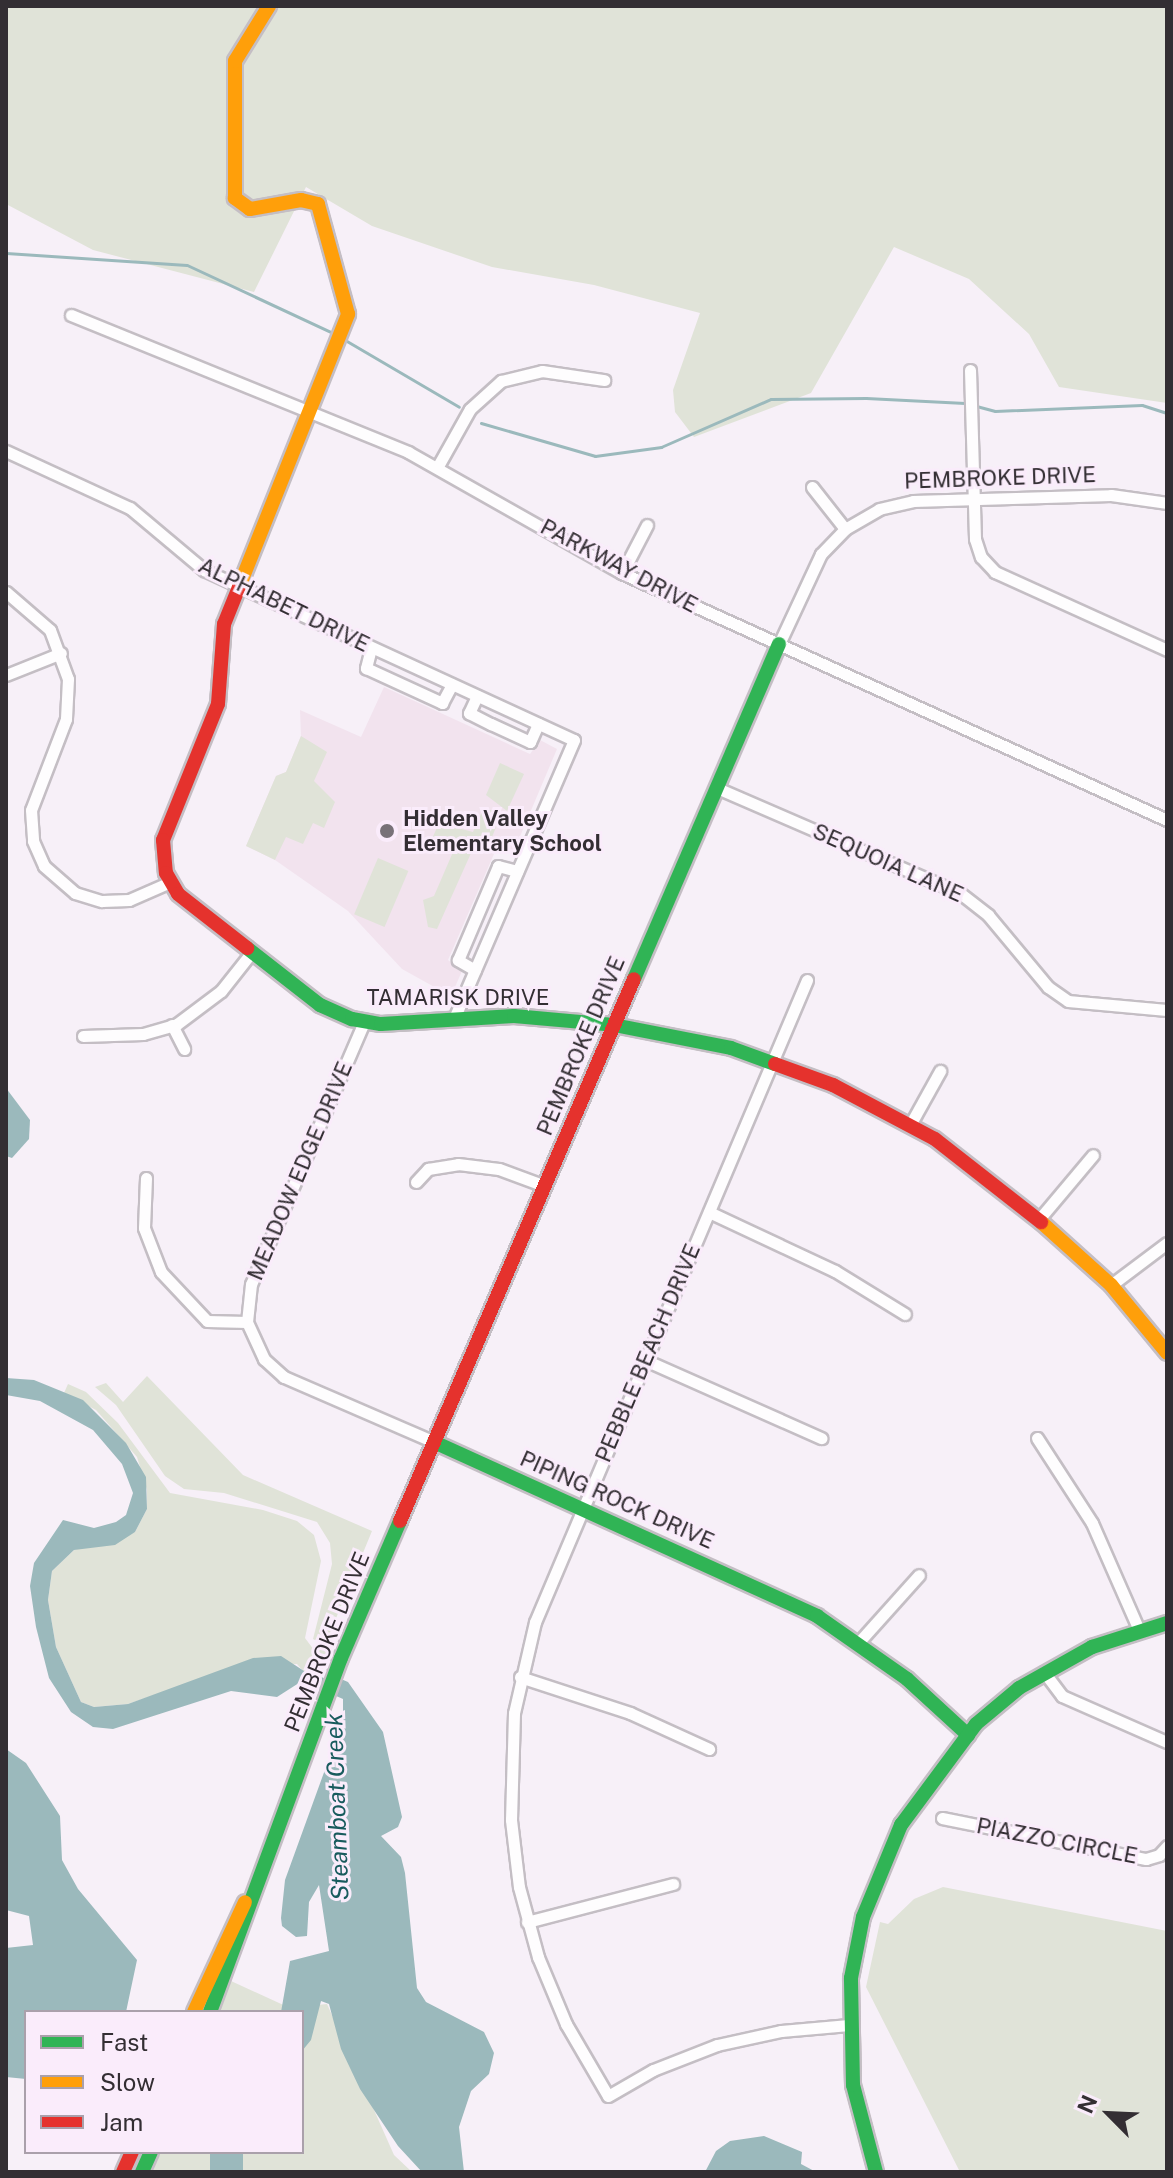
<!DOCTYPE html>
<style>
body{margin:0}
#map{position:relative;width:1173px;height:2178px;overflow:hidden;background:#f7f0f8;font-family:"Public Sans",sans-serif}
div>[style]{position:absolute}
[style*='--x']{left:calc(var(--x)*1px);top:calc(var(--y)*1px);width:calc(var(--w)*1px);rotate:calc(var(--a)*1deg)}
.education>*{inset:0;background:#f2e3ee}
.green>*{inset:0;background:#e0e3d8;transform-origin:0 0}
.water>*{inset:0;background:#9bb9bc;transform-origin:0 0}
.stream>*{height:3px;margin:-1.5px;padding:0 1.5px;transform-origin:1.5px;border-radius:1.5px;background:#9bb9bc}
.roads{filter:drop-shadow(2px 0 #c4bec4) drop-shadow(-2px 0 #c4bec4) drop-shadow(0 2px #c4bec4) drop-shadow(0 -2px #c4bec4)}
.street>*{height:11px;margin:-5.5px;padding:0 5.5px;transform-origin:5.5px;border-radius:5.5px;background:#fefdfe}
.fast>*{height:14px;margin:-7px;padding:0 7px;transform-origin:7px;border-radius:7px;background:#30b455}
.slow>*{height:14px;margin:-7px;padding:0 7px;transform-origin:7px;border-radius:7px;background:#ff9f0a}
.jam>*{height:14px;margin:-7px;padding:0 7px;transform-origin:7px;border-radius:7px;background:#e5322d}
.dots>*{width:22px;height:22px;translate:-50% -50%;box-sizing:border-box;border:4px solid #faecfb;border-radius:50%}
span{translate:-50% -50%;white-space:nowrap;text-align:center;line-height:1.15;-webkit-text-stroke:6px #faecfb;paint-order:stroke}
.street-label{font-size:22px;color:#332e33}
.poi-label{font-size:22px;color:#332e33;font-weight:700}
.left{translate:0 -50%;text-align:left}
.water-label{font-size:24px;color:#185b5d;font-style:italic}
.frame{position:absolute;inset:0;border:8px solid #332e33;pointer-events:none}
.legend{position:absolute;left:24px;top:2010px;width:280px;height:144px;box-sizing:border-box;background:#faecfb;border:2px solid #aaa0ab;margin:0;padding:10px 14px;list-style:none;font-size:24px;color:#332e33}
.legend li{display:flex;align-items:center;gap:16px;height:40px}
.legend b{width:40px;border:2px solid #aaa0ab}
.north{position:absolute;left:1069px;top:2074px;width:80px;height:80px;-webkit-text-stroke:6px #faecfb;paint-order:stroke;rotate:294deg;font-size:22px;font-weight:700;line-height:32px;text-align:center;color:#332e33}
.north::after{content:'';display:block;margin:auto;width:28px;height:36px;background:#332e33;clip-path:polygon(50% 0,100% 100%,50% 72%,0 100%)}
</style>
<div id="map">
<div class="education">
<div style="clip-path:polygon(384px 687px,530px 754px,540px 740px,557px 749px,513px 853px,494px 854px,448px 960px,462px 971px,455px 987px,438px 989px,402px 969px,348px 911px,275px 860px,246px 846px,276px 776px,286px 772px,301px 736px,300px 710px,361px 737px)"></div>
</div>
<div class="green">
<div style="clip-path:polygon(6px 6px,1167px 6px,1167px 403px,1059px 387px,1029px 334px,969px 279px,894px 247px,811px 393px,694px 437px,675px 412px,673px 390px,700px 313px,594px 285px,492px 267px,372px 226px,306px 187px,254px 292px,93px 250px,6px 204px)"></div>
<div style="clip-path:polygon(301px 736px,327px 752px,314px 781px,335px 802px,324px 828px,313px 823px,303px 844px,286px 837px,275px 860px,246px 846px,276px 776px,286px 772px)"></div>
<div style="clip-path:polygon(500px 763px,524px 774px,507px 811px,486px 795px)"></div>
<div style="clip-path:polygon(484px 807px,501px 815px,492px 837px,476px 842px,437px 929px,428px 927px,423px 900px,434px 896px,453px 852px,431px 841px,439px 823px,473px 832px)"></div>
<div style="left:378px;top:858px;width:33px;height:61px;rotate:23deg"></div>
<div style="clip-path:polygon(147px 1376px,243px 1475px,372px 1531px,325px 1645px,313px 1639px,332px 1564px,330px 1543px,317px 1522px,224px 1493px,184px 1489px,165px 1476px,116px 1405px,95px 1387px,106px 1383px,123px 1402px)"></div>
<div style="clip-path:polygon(68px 1384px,86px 1392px,118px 1423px,170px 1493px,263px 1510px,297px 1521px,314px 1535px,321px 1561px,305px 1638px,314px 1650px,331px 1650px,322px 1671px,303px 1671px,297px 1664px,238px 1666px,128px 1704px,94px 1707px,81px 1702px,56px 1647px,48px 1600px,52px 1571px,74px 1550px,135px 1532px,147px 1509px,147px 1490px,137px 1457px,96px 1410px,64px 1393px)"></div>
<div style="clip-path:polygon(943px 1887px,1167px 1931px,1167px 2172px,960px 2172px,866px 1987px,880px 1922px,888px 1924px,914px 1899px)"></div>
<div style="clip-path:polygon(231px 1981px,290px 2008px,327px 2004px,394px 2155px,412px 2172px,150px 2172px,159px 2152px,302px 2152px,302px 2012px,218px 2012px)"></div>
</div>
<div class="water">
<div style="clip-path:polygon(6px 1088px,30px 1120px,29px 1139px,12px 1158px,6px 1156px)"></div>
<div style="clip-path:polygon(6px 1378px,34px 1380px,83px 1400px,126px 1443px,146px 1477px,147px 1509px,135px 1532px,115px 1545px,74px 1550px,52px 1571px,48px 1600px,56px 1647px,81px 1702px,94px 1707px,128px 1704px,253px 1658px,281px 1656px,304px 1671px,322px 1671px,348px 1682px,383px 1732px,402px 1817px,398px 1827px,381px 1836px,401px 1857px,405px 1873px,417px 1988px,426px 2002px,484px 2032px,494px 2053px,489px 2074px,471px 2091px,459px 2127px,464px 2172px,422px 2172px,398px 2146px,360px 2089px,341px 2049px,329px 2004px,321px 2001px,311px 2040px,302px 2051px,302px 2012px,281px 2012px,290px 1961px,329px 1951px,319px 1885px,309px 1902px,307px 1936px,296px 1937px,282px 1926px,281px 1918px,285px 1880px,343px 1720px,343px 1699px,302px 1681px,277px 1697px,231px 1691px,113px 1729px,93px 1727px,71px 1712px,49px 1678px,36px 1627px,30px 1586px,34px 1563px,63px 1520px,94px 1528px,116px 1522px,126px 1515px,133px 1493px,122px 1464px,93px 1430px,40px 1401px,6px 1395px)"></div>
<div style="clip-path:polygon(6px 1749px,26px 1763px,60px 1816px,62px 1860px,78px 1889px,137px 1960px,126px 2012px,26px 2012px,26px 2079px,6px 2077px,6px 1948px,33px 1945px,29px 1916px,6px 1910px)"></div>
<div style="clip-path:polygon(764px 2136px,802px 2152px,801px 2164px,816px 2172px,705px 2172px,716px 2151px,730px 2141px)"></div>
<div style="left:210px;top:2152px;width:33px;height:20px"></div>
</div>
<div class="stream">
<div style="--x:6;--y:253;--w:181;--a:3.8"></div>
<div style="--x:187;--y:265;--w:163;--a:25"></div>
<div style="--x:345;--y:340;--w:132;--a:30.4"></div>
<div style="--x:481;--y:423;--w:119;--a:16.1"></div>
<div style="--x:595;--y:456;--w:67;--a:-7.8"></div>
<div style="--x:661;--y:447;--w:120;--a:-23.6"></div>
<div style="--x:771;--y:399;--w:95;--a:-0.6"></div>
<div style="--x:866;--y:398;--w:99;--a:2.9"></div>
<div style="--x:965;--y:403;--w:31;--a:15"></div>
<div style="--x:995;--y:411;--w:147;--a:-2.3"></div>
<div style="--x:1142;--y:405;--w:26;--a:18"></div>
</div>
<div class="roads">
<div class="street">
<div style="--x:71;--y:315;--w:364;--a:22.1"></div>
<div style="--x:408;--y:452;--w:246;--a:29.5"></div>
<div style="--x:622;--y:573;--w:598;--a:24.38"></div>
<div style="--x:970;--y:370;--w:169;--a:88.3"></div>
<div style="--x:975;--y:539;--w:19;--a:72"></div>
<div style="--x:981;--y:557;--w:21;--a:47"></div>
<div style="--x:995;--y:572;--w:189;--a:24.4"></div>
<div style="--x:6;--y:451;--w:136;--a:24.7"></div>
<div style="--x:130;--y:508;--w:97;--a:40"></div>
<div style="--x:204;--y:570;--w:407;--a:24.7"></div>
<div style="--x:574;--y:740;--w:304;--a:113.3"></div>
<div style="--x:438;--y:466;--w:65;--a:-60.7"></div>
<div style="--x:470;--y:409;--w:42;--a:-42.1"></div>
<div style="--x:501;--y:381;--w:42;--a:-13.7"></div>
<div style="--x:542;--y:371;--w:63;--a:8.3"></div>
<div style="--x:812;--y:487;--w:53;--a:51.8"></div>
<div style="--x:622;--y:573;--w:54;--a:-62.5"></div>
<div style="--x:6;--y:592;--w:58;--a:40.8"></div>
<div style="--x:50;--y:630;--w:52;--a:69.8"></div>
<div style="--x:68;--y:679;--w:40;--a:92.9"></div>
<div style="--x:66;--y:719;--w:97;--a:111"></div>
<div style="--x:31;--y:810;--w:31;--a:86"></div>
<div style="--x:33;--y:841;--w:27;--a:66"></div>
<div style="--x:44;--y:866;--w:41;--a:41.1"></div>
<div style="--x:75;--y:893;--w:28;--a:17"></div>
<div style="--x:102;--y:901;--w:27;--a:-2"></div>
<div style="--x:129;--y:900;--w:45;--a:-23.7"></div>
<div style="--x:779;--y:644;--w:99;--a:-65"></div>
<div style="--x:821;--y:554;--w:35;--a:-46"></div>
<div style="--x:845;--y:529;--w:39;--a:-30"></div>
<div style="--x:879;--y:509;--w:35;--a:-13"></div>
<div style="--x:913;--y:501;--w:198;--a:-1.7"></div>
<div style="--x:1111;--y:495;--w:57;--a:8.1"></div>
<div style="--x:371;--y:648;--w:21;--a:104"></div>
<div style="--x:366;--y:668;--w:84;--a:24.7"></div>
<div style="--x:442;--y:703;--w:21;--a:-62"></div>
<div style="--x:6;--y:675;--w:59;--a:-21.8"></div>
<div style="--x:477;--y:696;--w:19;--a:115"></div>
<div style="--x:469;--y:713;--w:25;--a:27"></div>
<div style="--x:491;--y:724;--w:43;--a:24.8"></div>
<div style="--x:530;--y:742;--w:20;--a:-66"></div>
<div style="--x:717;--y:788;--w:265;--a:23.4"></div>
<div style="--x:960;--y:893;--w:36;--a:38"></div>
<div style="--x:988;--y:915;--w:94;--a:50.2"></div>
<div style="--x:1048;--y:987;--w:24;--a:35"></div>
<div style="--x:1068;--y:1001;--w:99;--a:5.2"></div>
<div style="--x:475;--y:970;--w:20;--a:-150"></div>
<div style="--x:458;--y:960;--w:102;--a:-66.9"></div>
<div style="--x:498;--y:866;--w:20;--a:15"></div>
<div style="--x:807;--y:980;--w:697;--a:112.96"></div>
<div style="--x:535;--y:1622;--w:93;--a:103"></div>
<div style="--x:514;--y:1713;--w:107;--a:91.6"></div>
<div style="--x:511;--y:1820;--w:67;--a:83.2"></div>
<div style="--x:519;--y:1887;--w:73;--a:74.8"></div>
<div style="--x:538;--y:1957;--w:73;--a:67.3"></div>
<div style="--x:566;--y:2024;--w:83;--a:59.7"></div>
<div style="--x:608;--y:2096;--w:52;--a:-30"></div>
<div style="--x:653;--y:2070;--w:69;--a:-21.3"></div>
<div style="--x:717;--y:2045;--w:66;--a:-12.3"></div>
<div style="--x:781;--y:2031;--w:68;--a:-5"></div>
<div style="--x:364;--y:1022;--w:285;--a:113.3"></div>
<div style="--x:251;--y:1284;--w:38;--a:96"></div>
<div style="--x:247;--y:1322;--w:41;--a:65.3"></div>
<div style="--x:264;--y:1359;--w:27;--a:42"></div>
<div style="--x:284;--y:1377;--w:163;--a:23.4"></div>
<div style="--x:172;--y:1025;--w:27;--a:63"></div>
<div style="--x:83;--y:1036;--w:60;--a:-1.9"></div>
<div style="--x:143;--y:1034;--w:35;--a:-16"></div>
<div style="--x:177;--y:1024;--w:55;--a:-36.9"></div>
<div style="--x:221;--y:991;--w:48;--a:-51.7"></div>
<div style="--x:910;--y:1125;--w:62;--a:-60.9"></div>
<div style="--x:146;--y:1178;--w:50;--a:92.3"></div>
<div style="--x:144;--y:1228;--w:47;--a:68.9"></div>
<div style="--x:161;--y:1272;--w:67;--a:46.8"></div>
<div style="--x:207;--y:1321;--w:40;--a:1.4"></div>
<div style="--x:416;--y:1182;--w:18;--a:-47"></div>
<div style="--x:428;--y:1169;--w:30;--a:-9"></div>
<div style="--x:458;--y:1164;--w:41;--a:7"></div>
<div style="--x:499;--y:1169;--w:49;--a:20.3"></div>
<div style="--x:709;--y:1212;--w:139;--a:25.1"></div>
<div style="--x:835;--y:1271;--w:82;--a:31.6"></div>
<div style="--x:1040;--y:1218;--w:82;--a:-49.9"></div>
<div style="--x:1111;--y:1285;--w:70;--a:-36.9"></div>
<div style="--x:645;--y:1360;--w:193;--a:23.9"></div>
<div style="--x:1037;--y:1438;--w:101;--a:57.1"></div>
<div style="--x:1092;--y:1523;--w:117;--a:66.3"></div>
<div style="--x:858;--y:1643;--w:91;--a:-48.1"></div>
<div style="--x:1044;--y:1672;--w:30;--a:53"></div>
<div style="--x:1062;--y:1696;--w:115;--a:23.7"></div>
<div style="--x:520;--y:1677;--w:116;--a:18.1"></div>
<div style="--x:630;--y:1713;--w:87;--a:24.5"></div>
<div style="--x:942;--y:1818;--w:208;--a:11.4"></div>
<div style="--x:1146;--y:1859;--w:14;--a:-17"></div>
<div style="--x:1159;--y:1855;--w:12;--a:-48"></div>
<div style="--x:527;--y:1922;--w:151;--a:-14.6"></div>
</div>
<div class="fast">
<div style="--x:247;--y:948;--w:93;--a:38"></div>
<div style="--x:320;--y:1005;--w:35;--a:24"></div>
<div style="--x:352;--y:1019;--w:29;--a:10"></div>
<div style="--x:381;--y:1024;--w:133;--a:-3.4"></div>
<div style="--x:514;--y:1016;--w:100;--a:5.1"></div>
<div style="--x:614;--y:1025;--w:119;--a:11.1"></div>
<div style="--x:731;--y:1048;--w:47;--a:20"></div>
<div style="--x:634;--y:979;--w:365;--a:-66.6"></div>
<div style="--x:434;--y:1442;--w:421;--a:24.4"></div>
<div style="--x:817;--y:1616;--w:110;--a:35"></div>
<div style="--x:907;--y:1679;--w:83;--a:42.6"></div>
<div style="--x:210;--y:2012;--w:377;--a:-69.7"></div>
<div style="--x:341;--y:1658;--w:149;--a:-66.7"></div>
<div style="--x:142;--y:2172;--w:22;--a:-66"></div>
<div style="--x:876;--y:2172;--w:90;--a:-104.8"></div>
<div style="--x:853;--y:2085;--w:107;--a:-91.1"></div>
<div style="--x:851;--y:1978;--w:62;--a:-78.9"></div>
<div style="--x:863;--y:1917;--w:100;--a:-67.6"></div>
<div style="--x:901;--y:1825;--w:126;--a:-53.4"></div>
<div style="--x:976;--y:1724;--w:56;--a:-39.9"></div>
<div style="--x:1019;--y:1688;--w:84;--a:-29.3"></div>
<div style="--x:1092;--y:1647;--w:79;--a:-17.7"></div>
</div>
<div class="slow">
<div style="--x:239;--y:587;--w:294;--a:-68.2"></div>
<div style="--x:348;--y:314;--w:114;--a:-105.3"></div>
<div style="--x:318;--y:204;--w:17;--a:-167"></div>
<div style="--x:301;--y:200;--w:52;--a:170"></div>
<div style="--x:250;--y:209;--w:19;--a:-144"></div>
<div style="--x:235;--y:198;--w:137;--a:-90"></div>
<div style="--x:235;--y:61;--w:65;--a:-58.3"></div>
<div style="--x:1041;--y:1222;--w:94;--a:42"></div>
<div style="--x:1111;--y:1285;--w:88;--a:50.5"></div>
<div style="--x:194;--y:2012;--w:121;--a:-65.1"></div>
</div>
<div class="jam">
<div style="--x:239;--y:587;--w:40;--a:112"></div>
<div style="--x:224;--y:624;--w:80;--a:94.3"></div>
<div style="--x:218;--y:704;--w:147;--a:112"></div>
<div style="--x:163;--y:840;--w:33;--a:85"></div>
<div style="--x:166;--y:873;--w:24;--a:60"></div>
<div style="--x:178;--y:894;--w:88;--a:38"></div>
<div style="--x:775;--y:1064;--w:62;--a:19.9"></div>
<div style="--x:833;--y:1085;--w:115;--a:27.9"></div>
<div style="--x:935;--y:1139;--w:135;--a:38.1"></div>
<div style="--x:400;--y:1521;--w:590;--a:-66.65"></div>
<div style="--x:123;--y:2172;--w:22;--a:-66"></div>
</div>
</div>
<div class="dots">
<div style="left:387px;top:831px;background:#787278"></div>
</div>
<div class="street-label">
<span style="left:1000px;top:478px;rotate:-2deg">PEMBROKE DRIVE</span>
<span style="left:619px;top:566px;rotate:28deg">PARKWAY DRIVE</span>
<span style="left:284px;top:605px;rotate:26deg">ALPHABET DRIVE</span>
<span style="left:888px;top:863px;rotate:24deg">SEQUOIA LANE</span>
<span style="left:458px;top:998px">TAMARISK DRIVE</span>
<span style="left:581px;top:1046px;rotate:-67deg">PEMBROKE DRIVE</span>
<span style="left:300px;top:1171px;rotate:-67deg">MEADOW EDGE DRIVE</span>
<span style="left:648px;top:1353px;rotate:-67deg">PEBBLE BEACH DRIVE</span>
<span style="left:617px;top:1500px;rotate:24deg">PIPING ROCK DRIVE</span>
<span style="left:327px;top:1642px;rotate:-68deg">PEMBROKE DRIVE</span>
<span style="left:1057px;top:1841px;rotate:11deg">PIAZZO CIRCLE</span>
</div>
<div class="poi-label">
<span class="left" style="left:403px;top:831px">Hidden Valley<br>Elementary School</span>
</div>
<div class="water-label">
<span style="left:337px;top:1807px;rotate:-92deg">Steamboat Creek</span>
</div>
<div class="frame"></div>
<ul class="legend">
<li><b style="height:10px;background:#30b455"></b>Fast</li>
<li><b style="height:10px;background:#ff9f0a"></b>Slow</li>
<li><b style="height:10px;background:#e5322d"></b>Jam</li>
</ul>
<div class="north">N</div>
</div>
